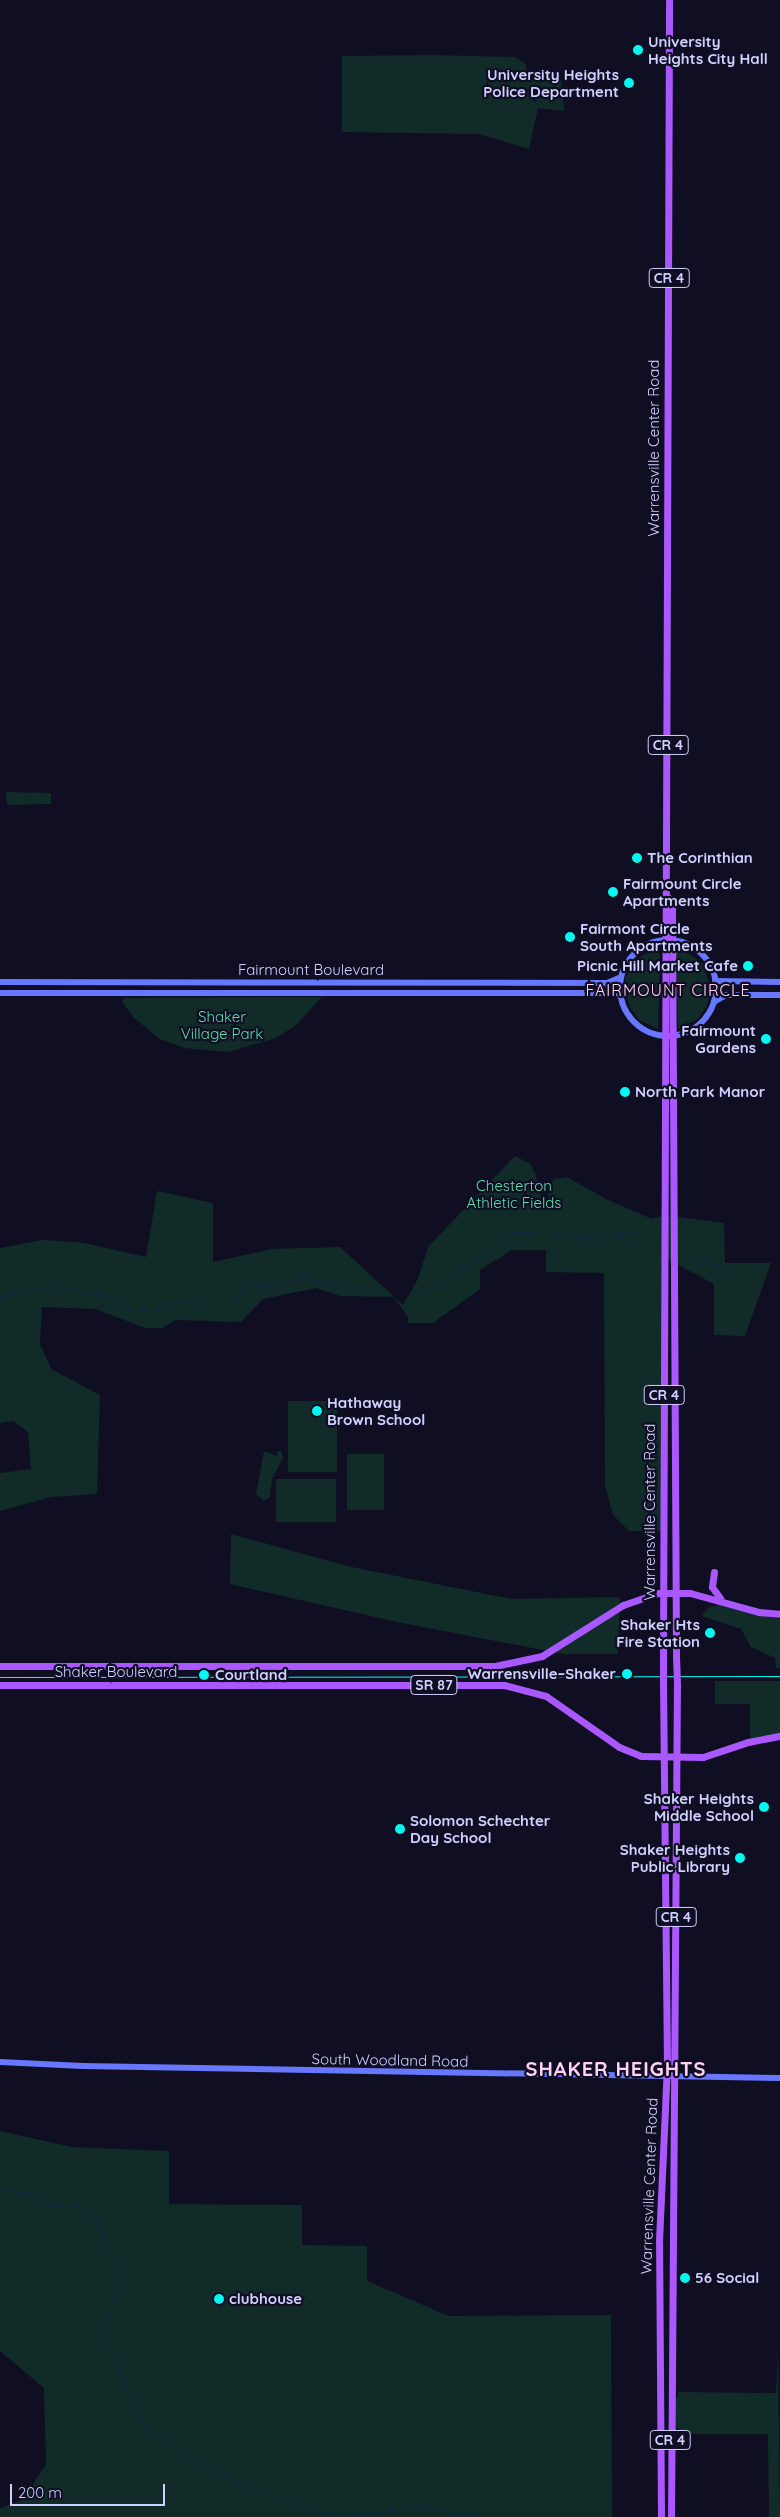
<!DOCTYPE html>
<meta charset="utf-8">
<style>
body{margin:0}
#map{position:relative;width:780px;height:2517px;overflow:hidden;background:#0f0e22;font-family:Quicksand,sans-serif}
div>[style]{position:absolute}
[style*='--x']{left:calc(var(--x)*1px);top:calc(var(--y)*1px);width:calc(var(--w)*1px);rotate:calc(var(--a)*1deg)}
.green>*{inset:0;background:#112c28;transform-origin:0 0}
.stream>*{height:1px;margin:-0.5px;padding:0 0.5px;transform-origin:0.5px;border-radius:0.5px;background:#0d2b47}
.secondary>*{height:6px;margin:-3px;padding:0 3px;transform-origin:3px;border-radius:3px;background:#6777fe}
.secondary>.ring{margin:-3px;padding:0;box-sizing:content-box;background:none;border:6px solid #6777fe;border-radius:50%}
.primary>*{height:7px;margin:-3.5px;padding:0 3.5px;transform-origin:3.5px;border-radius:3.5px;background:#aa57fe}
.tram>*{height:1px;margin:-0.5px;padding:0 0.5px;transform-origin:0.5px;border-radius:0.5px;background:#01f9f1}
.primary-bridge>*{height:7px;margin:-3.5px;padding:0 3.5px;transform-origin:3.5px;border-radius:3.5px;background:#aa57fe}
.dots>*{width:14px;height:14px;translate:-50% -50%;box-sizing:border-box;border:2px solid #0f0e22;border-radius:50%}
span{translate:-50% -50%;white-space:nowrap;text-align:center;line-height:1.15;-webkit-text-stroke:4.5px #0f0e22;paint-order:stroke}
.shield-label span{padding:1px 4px;background:#0f0e22;border:1px solid;border-radius:4px;-webkit-text-stroke-width:0}
.shield-label{font-size:14px;color:#cfd0ff;font-weight:700}
.poi-label{font-size:15px;color:#cfd0ff;font-weight:700}
.left{translate:0 -50%;text-align:left}
.right{translate:-100% -50%;text-align:right}
.street-label{font-size:15px;color:#cfd0ff}
.park-label{font-size:15px;color:#5bdfad}
.neighbourhood-label{font-size:16px;color:#ffd1f4;letter-spacing:1px}
.district-label{font-size:20px;color:#ffd1f4;font-weight:700;letter-spacing:1px}
.scale{position:absolute;left:10px;top:2484px;width:155px;height:22px;box-sizing:border-box;border:2px solid #cfd0ff;border-top:0;padding-left:6px;font-size:15px;line-height:18px;white-space:nowrap;color:#cfd0ff;-webkit-text-stroke:4px #0f0e22;paint-order:stroke}
</style>
<div id="map">
<div class="green">
<div style="clip-path:polygon(433px 55px,515px 57px,526px 64px,527px 79px,561px 77px,564px 111px,538px 108px,529px 149px,479px 134px,342px 132px,342px 56px)"></div>
<div style="clip-path:polygon(6px 792px,51px 793px,51px 804px,7px 805px)"></div>
<div style="clip-path:polygon(657px 947px,660px 956px,658px 1029px,639px 1020px,630px 1007px,625px 991px,625px 979px,633px 962px)"></div>
<div style="clip-path:polygon(679px 947px,703px 963px,711px 990px,707px 1005px,699px 1018px,678px 1029px,676px 948px)"></div>
<div style="clip-path:polygon(322px 997px,296px 1025px,276px 1038px,228px 1052px,184px 1048px,160px 1039px,134px 1018px,122px 1002px,124px 998px)"></div>
<div style="clip-path:polygon(515px 1156px,529px 1163px,535px 1172px,543px 1209px,549px 1208px,548px 1185px,555px 1179px,567px 1177px,606px 1199px,652px 1219px,663px 1215px,724px 1223px,725px 1263px,771px 1263px,745px 1336px,714px 1335px,714px 1284px,664px 1257px,664px 1531px,629px 1531px,613px 1515px,605px 1485px,604px 1273px,546px 1272px,546px 1250px,512px 1250px,480px 1270px,480px 1289px,433px 1323px,408px 1323px,408px 1317px,394px 1297px,340px 1296px,316px 1288px,263px 1299px,241px 1322px,176px 1320px,162px 1328px,145px 1328px,96px 1309px,42px 1307px,40px 1344px,51px 1369px,100px 1395px,97px 1494px,51px 1497px,0 1511px,0 1473px,31px 1469px,28px 1432px,13px 1421px,0 1423px,0 1248px,43px 1240px,61px 1241px,84px 1243px,146px 1257px,157px 1191px,213px 1203px,213px 1262px,272px 1249px,340px 1247px,403px 1305px,418px 1279px,428px 1247px)"></div>
<div style="left:288px;top:1401px;width:49px;height:71px"></div>
<div style="clip-path:polygon(264px 1451px,277px 1456px,277px 1451px,281px 1451px,283px 1458px,272px 1479px,270px 1497px,264px 1501px,256px 1494px)"></div>
<div style="left:347px;top:1454px;width:37px;height:56px"></div>
<div style="left:276px;top:1479px;width:60px;height:43px"></div>
<div style="clip-path:polygon(231px 1534px,347px 1566px,511px 1599px,620px 1597px,618px 1654px,564px 1654px,397px 1622px,230px 1584px)"></div>
<div style="clip-path:polygon(719px 1605px,780px 1619px,780px 1668px,776px 1668px,775px 1658px,751px 1647px,741px 1629px,702px 1616px,709px 1607px)"></div>
<div style="clip-path:polygon(715px 1681px,780px 1681px,780px 1736px,750px 1741px,750px 1704px,715px 1704px)"></div>
<div style="clip-path:polygon(0 2131px,72px 2147px,169px 2151px,169px 2204px,302px 2205px,302px 2245px,367px 2246px,367px 2281px,449px 2316px,611px 2315px,612px 2517px,0 2517px,0 2508px,23px 2500px,46px 2464px,44px 2388px,0 2351px)"></div>
<div style="clip-path:polygon(778px 2347px,780px 2517px,769px 2517px,768px 2434px,686px 2434px,670px 2423px,670px 2398px,678px 2398px,678px 2392px,776px 2393px)"></div>
</div>
<div class="stream">
<div style="--x:555;--y:1234;--w:60;--a:4.8"></div>
<div style="--x:615;--y:1239;--w:8;--a:-60"></div>
<div style="--x:619;--y:1232;--w:30;--a:-2"></div>
<div style="--x:683;--y:1253;--w:45;--a:20.9"></div>
<div style="--x:419;--y:1293;--w:33;--a:-23"></div>
<div style="--x:449;--y:1280;--w:12;--a:-48"></div>
<div style="--x:457;--y:1271;--w:26;--a:-28"></div>
<div style="--x:480;--y:1259;--w:45;--a:-36.9"></div>
<div style="--x:516;--y:1232;--w:19;--a:0"></div>
<div style="--x:0;--y:1296;--w:55;--a:-9.5"></div>
<div style="--x:54;--y:1287;--w:49;--a:9.5"></div>
<div style="--x:102;--y:1295;--w:27;--a:28"></div>
<div style="--x:126;--y:1308;--w:17;--a:7"></div>
<div style="--x:143;--y:1310;--w:15;--a:-8"></div>
<div style="--x:158;--y:1308;--w:24;--a:-19"></div>
<div style="--x:181;--y:1300;--w:22;--a:8"></div>
<div style="--x:232;--y:1303;--w:20;--a:-49"></div>
<div style="--x:245;--y:1288;--w:59;--a:-9.8"></div>
<div style="--x:303;--y:1278;--w:76;--a:10.6"></div>
<div style="--x:0;--y:2188;--w:35;--a:12"></div>
<div style="--x:34;--y:2195;--w:14;--a:34"></div>
<div style="--x:46;--y:2203;--w:38;--a:6"></div>
<div style="--x:84;--y:2207;--w:19;--a:47"></div>
<div style="--x:97;--y:2221;--w:59;--a:66.9"></div>
<div style="--x:120;--y:2275;--w:18;--a:93"></div>
<div style="--x:119;--y:2293;--w:21;--a:119"></div>
<div style="--x:109;--y:2311;--w:16;--a:101"></div>
<div style="--x:106;--y:2327;--w:32;--a:76"></div>
<div style="--x:114;--y:2358;--w:77;--a:66.1"></div>
<div style="--x:145;--y:2428;--w:16;--a:38"></div>
<div style="--x:158;--y:2438;--w:94;--a:29.3"></div>
<div style="--x:240;--y:2484;--w:84;--a:19.5"></div>
<div style="--x:319;--y:2512;--w:30;--a:9"></div>
<div style="--x:349;--y:2517;--w:69;--a:-9.2"></div>
<div style="--x:417;--y:2506;--w:63;--a:10.1"></div>
</div>
<div class="secondary">
<div class="ring" style="left:620px;top:940px;width:90px;height:90px"></div>
<div style="--x:715;--y:981;--w:65;--a:0.9"></div>
<div style="--x:0;--y:982;--w:607;--a:0.09"></div>
<div style="--x:607;--y:983;--w:15;--a:-23"></div>
<div style="--x:0;--y:993;--w:620;--a:0"></div>
<div style="--x:714;--y:1002;--w:14;--a:-30"></div>
<div style="--x:726;--y:995;--w:54;--a:0"></div>
<div style="--x:0;--y:2062;--w:83;--a:2.8"></div>
<div style="--x:83;--y:2066;--w:697;--a:0.99"></div>
</div>
<div class="primary">
<div style="--x:668;--y:897;--w:13;--a:72"></div>
<div style="--x:672;--y:909;--w:747;--a:89.69"></div>
<div style="--x:714;--y:1572;--w:15;--a:98"></div>
<div style="--x:712;--y:1587;--w:14;--a:54"></div>
<div style="--x:663;--y:1656;--w:1656;--a:-89.79"></div>
<div style="--x:0;--y:1666;--w:495;--a:0"></div>
<div style="--x:495;--y:1666;--w:48;--a:-12"></div>
<div style="--x:542;--y:1656;--w:96;--a:-32.2"></div>
<div style="--x:623;--y:1605;--w:37;--a:-19"></div>
<div style="--x:658;--y:1593;--w:32;--a:0"></div>
<div style="--x:690;--y:1593;--w:72;--a:15.4"></div>
<div style="--x:759;--y:1612;--w:21;--a:5"></div>
<div style="--x:0;--y:1685;--w:504;--a:0"></div>
<div style="--x:504;--y:1685;--w:43;--a:14.7"></div>
<div style="--x:546;--y:1696;--w:89;--a:34.9"></div>
<div style="--x:619;--y:1747;--w:24;--a:22"></div>
<div style="--x:641;--y:1756;--w:62;--a:0.9"></div>
<div style="--x:703;--y:1757;--w:47;--a:-18.4"></div>
<div style="--x:748;--y:1742;--w:33;--a:-11"></div>
<div style="--x:661;--y:2517;--w:276;--a:-90.4"></div>
<div style="--x:659;--y:2241;--w:177;--a:-87.4"></div>
<div style="--x:667;--y:2064;--w:378;--a:-90.6"></div>
<div style="--x:671;--y:2517;--w:831;--a:-89.59"></div>
</div>
<div class="tram">
<div style="--x:0;--y:1677;--w:780;--a:-0.07"></div>
</div>
<div class="primary-bridge">
<div style="--x:663;--y:1656;--w:30;--a:90"></div>
<div style="--x:676;--y:1656;--w:30;--a:88"></div>
</div>
<div class="dots">
<div style="left:638px;top:50px;background:#01f9f1"></div>
<div style="left:629px;top:83px;background:#01f9f1"></div>
<div style="left:637px;top:858px;background:#01f9f1"></div>
<div style="left:613px;top:892px;background:#01f9f1"></div>
<div style="left:570px;top:937px;background:#01f9f1"></div>
<div style="left:748px;top:966px;background:#01f9f1"></div>
<div style="left:766px;top:1039px;background:#01f9f1"></div>
<div style="left:625px;top:1092px;background:#01f9f1"></div>
<div style="left:317px;top:1411px;background:#01f9f1"></div>
<div style="left:710px;top:1633px;background:#01f9f1"></div>
<div style="left:627px;top:1674px;background:#01f9f1"></div>
<div style="left:204px;top:1675px;background:#01f9f1"></div>
<div style="left:764px;top:1807px;background:#01f9f1"></div>
<div style="left:400px;top:1829px;background:#01f9f1"></div>
<div style="left:740px;top:1858px;background:#01f9f1"></div>
<div style="left:685px;top:2278px;background:#01f9f1"></div>
<div style="left:219px;top:2299px;background:#01f9f1"></div>
</div>
<div class="shield-label">
<span style="left:669px;top:278px">CR 4</span>
<span style="left:668px;top:745px">CR 4</span>
<span style="left:664px;top:1395px">CR 4</span>
<span style="left:434px;top:1685px">SR 87</span>
<span style="left:676px;top:1917px">CR 4</span>
<span style="left:670px;top:2440px">CR 4</span>
</div>
<div class="poi-label">
<span class="left" style="left:648px;top:50px">University<br>Heights City Hall</span>
<span class="right" style="left:619px;top:83px">University Heights<br>Police Department</span>
<span class="left" style="left:647px;top:858px">The Corinthian</span>
<span class="left" style="left:623px;top:892px">Fairmount Circle<br>Apartments</span>
<span class="left" style="left:580px;top:937px">Fairmont Circle<br>South Apartments</span>
<span class="right" style="left:738px;top:966px">Picnic Hill Market Cafe</span>
<span class="right" style="left:756px;top:1039px">Fairmount<br>Gardens</span>
<span class="left" style="left:635px;top:1092px">North Park Manor</span>
<span class="left" style="left:327px;top:1411px">Hathaway<br>Brown School</span>
<span class="right" style="left:700px;top:1633px">Shaker Hts<br>Fire Station</span>
<span class="right" style="left:616px;top:1674px">Warrensville–Shaker</span>
<span class="left" style="left:215px;top:1675px">Courtland</span>
<span class="right" style="left:754px;top:1807px">Shaker Heights<br>Middle School</span>
<span class="left" style="left:410px;top:1829px">Solomon Schechter<br>Day School</span>
<span class="right" style="left:730px;top:1858px">Shaker Heights<br>Public Library</span>
<span class="left" style="left:695px;top:2278px">56 Social</span>
<span class="left" style="left:229px;top:2299px">clubhouse</span>
</div>
<div class="street-label">
<span style="left:654px;top:448px;rotate:-90deg">Warrensville Center Road</span>
<span style="left:311px;top:970px">Fairmount Boulevard</span>
<span style="left:650px;top:1512px;rotate:-90deg">Warrensville Center Road</span>
<span style="left:116px;top:1672px">Shaker Boulevard</span>
<span style="left:390px;top:2060px;rotate:1deg">South Woodland Road</span>
<span style="left:649px;top:2186px;rotate:-88deg">Warrensville Center Road</span>
</div>
<div class="park-label">
<span style="left:222px;top:1025px">Shaker<br>Village Park</span>
<span style="left:514px;top:1194px">Chesterton<br>Athletic Fields</span>
</div>
<div class="neighbourhood-label">
<span style="left:668px;top:990px">FAIRMOUNT CIRCLE</span>
</div>
<div class="district-label">
<span style="left:616px;top:2068px">SHAKER HEIGHTS</span>
</div>
<div class="scale">200 m</div>
</div>
